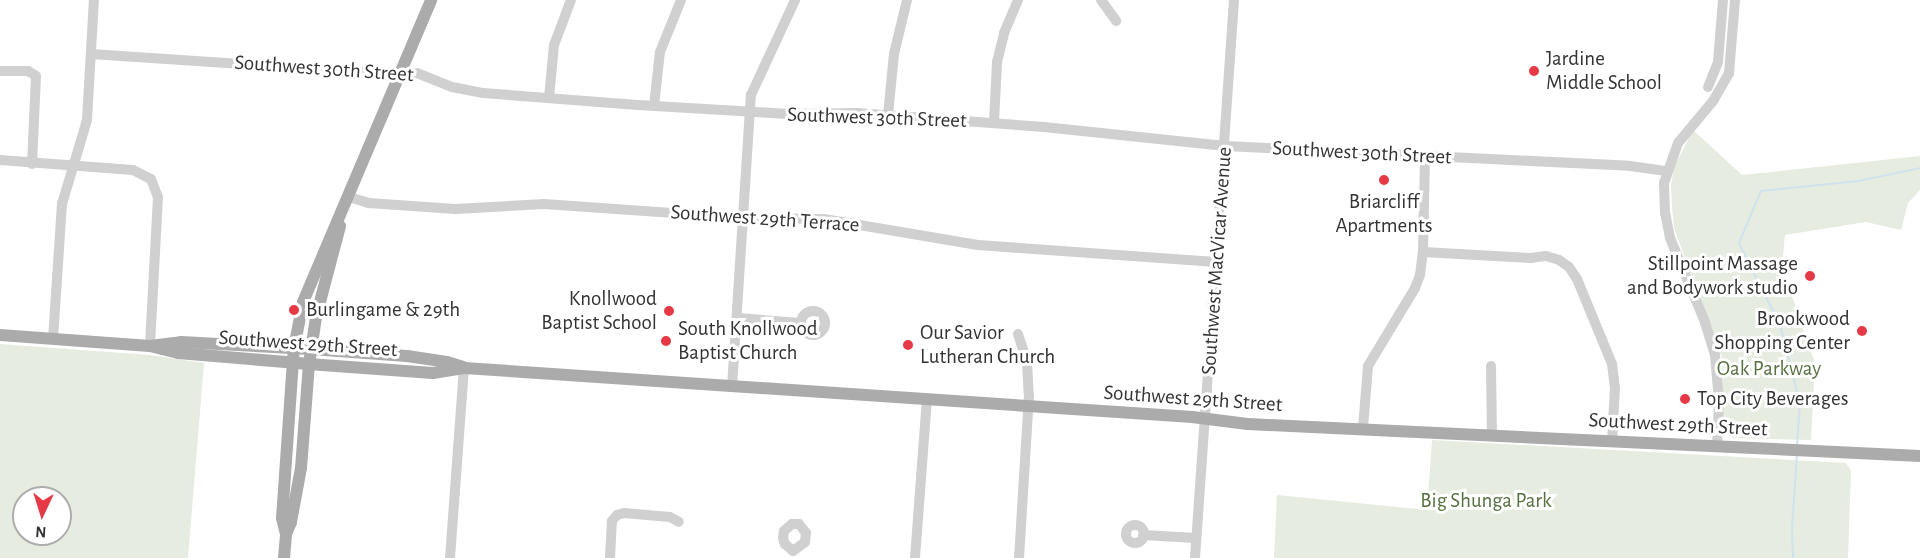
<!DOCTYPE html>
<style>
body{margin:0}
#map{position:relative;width:1920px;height:558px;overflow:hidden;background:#fff;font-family:"Alegreya Sans",sans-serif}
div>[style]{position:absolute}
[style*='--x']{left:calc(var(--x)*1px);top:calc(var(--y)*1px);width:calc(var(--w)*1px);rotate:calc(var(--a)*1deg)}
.green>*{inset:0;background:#e6ecdf}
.stream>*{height:2px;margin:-1px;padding:0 1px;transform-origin:1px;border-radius:1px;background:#cfe2ee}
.minor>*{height:10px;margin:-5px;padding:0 5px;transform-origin:5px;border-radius:5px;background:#d0d0d0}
.minor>.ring{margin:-5px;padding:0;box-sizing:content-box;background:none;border:10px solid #d0d0d0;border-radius:50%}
.major>*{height:12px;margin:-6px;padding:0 6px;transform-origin:6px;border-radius:6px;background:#ababab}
.dots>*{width:16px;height:16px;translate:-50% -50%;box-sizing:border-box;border:3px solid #fff;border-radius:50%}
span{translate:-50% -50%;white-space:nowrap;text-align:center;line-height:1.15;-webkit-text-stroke:6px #fff;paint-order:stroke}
.poi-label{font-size:21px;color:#333}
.left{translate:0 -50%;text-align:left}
.right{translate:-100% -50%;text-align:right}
.street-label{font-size:21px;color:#333}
.park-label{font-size:21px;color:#56703f}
.north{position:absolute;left:12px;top:486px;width:60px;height:60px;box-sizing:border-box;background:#fff;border:2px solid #adadad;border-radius:50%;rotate:184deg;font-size:16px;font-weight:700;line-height:24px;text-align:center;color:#333}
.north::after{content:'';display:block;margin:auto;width:21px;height:27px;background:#e63946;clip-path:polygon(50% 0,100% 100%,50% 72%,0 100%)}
</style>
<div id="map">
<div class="green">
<div style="clip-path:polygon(1693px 130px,1742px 175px,1920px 156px,1920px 190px,1908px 203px,1901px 230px,1866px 222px,1785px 235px,1782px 267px,1815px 363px,1811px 440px,1733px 438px,1723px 430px,1722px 358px,1674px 228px,1672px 207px,1671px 186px,1674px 167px)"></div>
<div style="clip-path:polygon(evenodd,0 344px,149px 355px,204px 363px,188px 558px,0 558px,0 344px,24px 498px,60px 498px,60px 534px,24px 534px,24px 498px)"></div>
<div style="clip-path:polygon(1432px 440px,1846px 463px,1851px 471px,1848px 558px,1274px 558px,1277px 495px,1427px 510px)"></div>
</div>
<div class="stream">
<div style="--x:1797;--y:445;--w:42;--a:-85.9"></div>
<div style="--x:1800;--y:403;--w:81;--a:-104.4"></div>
<div style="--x:1780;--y:325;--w:92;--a:-116.6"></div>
<div style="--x:1739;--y:243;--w:56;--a:-67.1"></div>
<div style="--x:1761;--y:191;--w:98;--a:-5.9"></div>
<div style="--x:1858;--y:181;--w:63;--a:-11.8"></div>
<div style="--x:1793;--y:558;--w:29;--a:-92"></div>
<div style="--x:1792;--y:529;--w:76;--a:-86.2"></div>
</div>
<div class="minor">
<div style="--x:1101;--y:0;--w:26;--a:54"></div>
<div style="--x:91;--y:54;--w:299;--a:3.8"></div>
<div style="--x:389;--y:74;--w:28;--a:-2"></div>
<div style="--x:417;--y:73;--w:38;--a:22"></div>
<div style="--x:452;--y:87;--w:32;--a:11"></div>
<div style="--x:483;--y:93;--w:155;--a:4.4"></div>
<div style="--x:638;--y:105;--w:151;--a:3.4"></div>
<div style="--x:789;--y:114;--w:68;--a:-0.8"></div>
<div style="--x:857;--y:113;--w:188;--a:4.3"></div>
<div style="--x:1044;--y:127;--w:182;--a:6"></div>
<div style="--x:1225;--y:146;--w:405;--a:2.8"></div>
<div style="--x:1630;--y:166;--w:37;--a:8"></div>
<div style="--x:0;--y:71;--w:28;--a:0"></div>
<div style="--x:28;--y:71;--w:9;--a:32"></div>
<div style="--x:36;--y:76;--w:88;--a:92.6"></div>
<div style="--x:1708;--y:87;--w:27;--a:-68"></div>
<div style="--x:1718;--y:62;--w:62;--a:-85.4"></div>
<div style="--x:549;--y:98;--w:53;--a:-84.6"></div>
<div style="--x:554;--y:45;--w:48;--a:-69.3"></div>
<div style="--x:654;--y:106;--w:54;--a:-83.7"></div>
<div style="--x:660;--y:52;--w:56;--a:-68"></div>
<div style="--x:888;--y:115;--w:61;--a:-84.4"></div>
<div style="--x:894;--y:54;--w:56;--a:-76.5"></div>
<div style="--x:994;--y:122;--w:60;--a:-87.1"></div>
<div style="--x:997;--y:62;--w:30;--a:-76"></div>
<div style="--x:1004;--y:33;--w:36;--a:-67"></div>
<div style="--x:0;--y:160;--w:133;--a:4.3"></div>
<div style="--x:133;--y:170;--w:20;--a:27"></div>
<div style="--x:151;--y:179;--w:19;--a:69"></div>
<div style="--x:158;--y:197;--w:149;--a:93.1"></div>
<div style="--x:349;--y:197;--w:21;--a:17"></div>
<div style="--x:369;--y:203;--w:86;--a:4"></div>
<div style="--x:455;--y:209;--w:89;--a:-3.2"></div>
<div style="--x:544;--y:204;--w:199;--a:4"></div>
<div style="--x:743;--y:218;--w:81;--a:0.7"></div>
<div style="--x:824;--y:219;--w:156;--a:9.6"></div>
<div style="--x:978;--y:245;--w:239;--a:4.1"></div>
<div style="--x:1423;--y:252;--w:108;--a:3.2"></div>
<div style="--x:1531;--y:258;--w:15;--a:-8"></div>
<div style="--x:1546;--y:256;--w:14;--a:17"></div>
<div style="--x:1559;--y:260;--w:12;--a:35"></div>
<div style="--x:1569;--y:267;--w:14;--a:56"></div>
<div style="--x:1577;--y:279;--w:92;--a:67.6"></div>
<div style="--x:1612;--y:364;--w:24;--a:83"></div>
<div style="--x:1615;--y:388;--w:53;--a:93.2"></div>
<div class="ring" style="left:801px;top:311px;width:14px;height:14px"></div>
<div style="--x:737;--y:318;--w:63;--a:4.5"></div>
<div style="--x:1018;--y:334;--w:29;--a:72"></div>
<div style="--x:1027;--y:362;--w:33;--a:87"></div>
<div style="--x:1029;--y:395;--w:163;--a:93.5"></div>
<div style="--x:53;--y:339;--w:135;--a:-86.2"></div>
<div style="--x:62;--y:204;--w:88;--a:-73.4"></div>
<div style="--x:87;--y:120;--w:120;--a:-86.7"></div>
<div style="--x:1491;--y:366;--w:68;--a:89.2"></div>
<div style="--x:732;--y:387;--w:293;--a:-86.3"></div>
<div style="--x:751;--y:95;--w:105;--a:-65.1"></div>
<div style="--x:1363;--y:428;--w:62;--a:-85.4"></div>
<div style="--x:1368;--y:366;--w:91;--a:-58.9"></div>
<div style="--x:1415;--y:288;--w:14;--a:-69"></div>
<div style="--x:1420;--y:275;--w:23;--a:-83"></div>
<div style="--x:1423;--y:252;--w:96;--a:-88.8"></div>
<div style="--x:1717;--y:447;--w:46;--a:-87.5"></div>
<div style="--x:1719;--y:401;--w:46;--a:-95"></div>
<div style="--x:1715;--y:355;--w:34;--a:-107"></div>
<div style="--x:1705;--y:322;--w:91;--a:-112.6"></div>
<div style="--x:1670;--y:238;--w:25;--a:-101"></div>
<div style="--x:1665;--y:213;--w:30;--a:-92"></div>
<div style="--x:1664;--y:183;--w:42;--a:-70.7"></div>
<div style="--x:1678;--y:143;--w:55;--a:-50.2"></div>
<div style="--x:1713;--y:101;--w:32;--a:-60"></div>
<div style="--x:1729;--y:73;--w:73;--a:-85.3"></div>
<div style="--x:792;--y:524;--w:7;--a:0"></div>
<div style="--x:799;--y:524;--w:11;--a:52"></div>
<div style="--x:806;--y:533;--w:9;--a:96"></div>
<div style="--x:805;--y:542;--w:15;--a:143"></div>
<div style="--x:793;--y:551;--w:11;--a:-139"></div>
<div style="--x:785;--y:544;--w:6;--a:-108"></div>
<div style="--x:783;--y:538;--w:7;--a:-82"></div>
<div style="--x:784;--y:531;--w:11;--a:-41"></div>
<div class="ring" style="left:1126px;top:525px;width:8px;height:8px"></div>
<div style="--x:1143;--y:535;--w:53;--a:3.2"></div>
<div style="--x:450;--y:558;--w:191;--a:-85.8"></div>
<div style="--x:610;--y:558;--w:37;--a:-87"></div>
<div style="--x:612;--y:521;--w:8;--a:-50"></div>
<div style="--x:617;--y:515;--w:7;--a:-16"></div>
<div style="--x:624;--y:513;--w:46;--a:5"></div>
<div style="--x:670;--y:517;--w:10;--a:29"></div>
<div style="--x:915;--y:558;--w:158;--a:-85.7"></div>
<div style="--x:1195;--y:558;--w:559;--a:-86"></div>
</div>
<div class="major">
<div style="--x:0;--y:335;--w:150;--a:4.2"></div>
<div style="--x:150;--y:346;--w:31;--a:-7"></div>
<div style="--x:181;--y:342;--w:130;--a:3.1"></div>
<div style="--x:311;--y:349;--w:96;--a:4.2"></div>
<div style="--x:407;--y:356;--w:40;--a:8.5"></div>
<div style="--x:447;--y:362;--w:17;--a:17"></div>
<div style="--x:150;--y:346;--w:29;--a:14"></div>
<div style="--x:178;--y:353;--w:144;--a:4.8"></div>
<div style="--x:322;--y:365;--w:111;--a:4.1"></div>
<div style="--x:433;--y:373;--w:31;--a:-9"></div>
<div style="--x:464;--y:368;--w:730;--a:3.85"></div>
<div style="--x:1192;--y:417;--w:56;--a:7.1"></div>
<div style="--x:1248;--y:424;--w:673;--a:2.73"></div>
<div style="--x:286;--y:534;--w:13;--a:-67"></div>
<div style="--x:291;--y:522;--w:55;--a:-79.5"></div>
<div style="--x:301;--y:468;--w:104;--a:-85.6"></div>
<div style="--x:309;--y:364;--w:48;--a:-81.5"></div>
<div style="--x:316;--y:317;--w:94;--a:-75.2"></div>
<div style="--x:284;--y:558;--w:24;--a:-85"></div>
<div style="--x:286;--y:534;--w:16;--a:-104"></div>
<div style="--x:282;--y:518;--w:170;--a:-86"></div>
<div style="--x:294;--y:348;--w:47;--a:-78.9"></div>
<div style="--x:303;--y:302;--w:328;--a:-67"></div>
</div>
<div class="dots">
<div style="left:1534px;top:71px;background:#e63946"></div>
<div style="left:1384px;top:180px;background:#e63946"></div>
<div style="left:1810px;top:276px;background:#e63946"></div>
<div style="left:294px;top:310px;background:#e63946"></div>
<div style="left:669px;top:311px;background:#e63946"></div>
<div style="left:1862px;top:331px;background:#e63946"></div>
<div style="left:666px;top:341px;background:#e63946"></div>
<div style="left:908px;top:345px;background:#e63946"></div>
<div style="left:1685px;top:399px;background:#e63946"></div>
</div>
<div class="poi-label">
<span class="left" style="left:1546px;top:71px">Jardine<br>Middle School</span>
<span style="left:1384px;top:214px">Briarcliff<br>Apartments</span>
<span class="right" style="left:1798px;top:276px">Stillpoint Massage<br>and Bodywork studio</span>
<span class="right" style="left:657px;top:311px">Knollwood<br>Baptist School</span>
<span class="left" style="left:306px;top:310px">Burlingame &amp; 29th</span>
<span class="right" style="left:1850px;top:331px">Brookwood<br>Shopping Center</span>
<span class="left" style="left:678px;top:341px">South Knollwood<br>Baptist Church</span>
<span class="left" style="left:920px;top:345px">Our Savior<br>Lutheran Church</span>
<span class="left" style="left:1697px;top:399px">Top City Beverages</span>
</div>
<div class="street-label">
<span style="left:324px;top:69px;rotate:4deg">Southwest 30th Street</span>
<span style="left:877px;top:118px;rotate:2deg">Southwest 30th Street</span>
<span style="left:1362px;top:153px;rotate:3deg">Southwest 30th Street</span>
<span style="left:765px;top:219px;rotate:4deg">Southwest 29th Terrace</span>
<span style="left:1217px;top:261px;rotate:-86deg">Southwest MacVicar Avenue</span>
<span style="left:308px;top:344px;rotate:4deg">Southwest 29th Street</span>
<span style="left:1193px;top:399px;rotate:4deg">Southwest 29th Street</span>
<span style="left:1678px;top:425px;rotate:3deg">Southwest 29th Street</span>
</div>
<div class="park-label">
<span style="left:1769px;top:369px">Oak Parkway</span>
<span style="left:1486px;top:501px">Big Shunga Park</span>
</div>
<div class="north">N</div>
</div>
